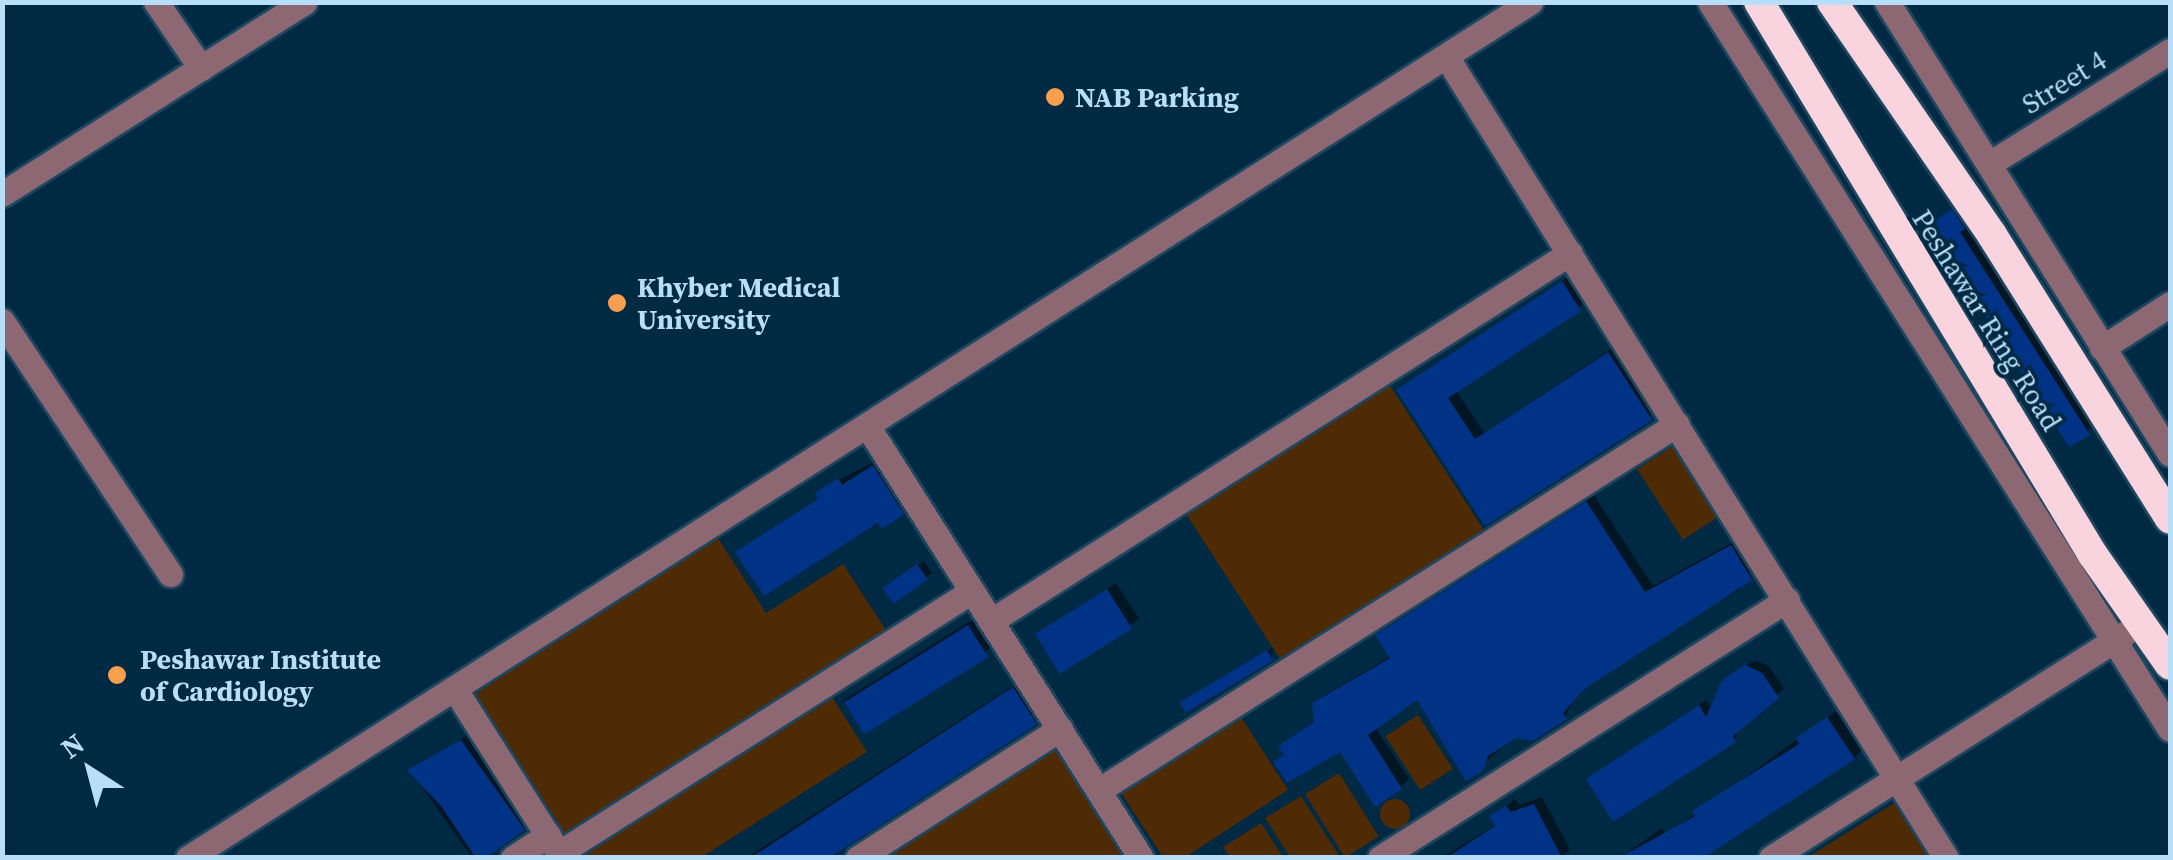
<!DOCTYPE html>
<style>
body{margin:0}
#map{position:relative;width:2173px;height:860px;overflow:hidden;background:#002a44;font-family:"Source Serif 4",serif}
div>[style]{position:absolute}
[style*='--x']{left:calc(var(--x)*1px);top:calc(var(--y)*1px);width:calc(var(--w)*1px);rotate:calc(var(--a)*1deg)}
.green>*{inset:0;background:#4e2a05;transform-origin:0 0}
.round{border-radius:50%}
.shadow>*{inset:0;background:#0007;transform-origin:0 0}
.building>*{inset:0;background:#003385;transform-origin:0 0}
.roads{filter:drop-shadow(2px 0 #1d4761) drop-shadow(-2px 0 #1d4761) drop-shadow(0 2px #1d4761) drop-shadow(0 -2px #1d4761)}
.minor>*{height:25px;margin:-12.5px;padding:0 12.5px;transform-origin:12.5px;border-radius:12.5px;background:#8d6872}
.highway>*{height:30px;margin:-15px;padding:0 15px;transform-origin:15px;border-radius:15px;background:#f9d4de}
.dots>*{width:28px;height:28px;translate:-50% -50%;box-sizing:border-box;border:5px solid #002a44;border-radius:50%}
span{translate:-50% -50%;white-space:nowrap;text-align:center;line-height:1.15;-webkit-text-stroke:8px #002a44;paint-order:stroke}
.street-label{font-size:28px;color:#b8def9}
.poi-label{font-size:28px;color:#b8def9;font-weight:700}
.left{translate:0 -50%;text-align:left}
.frame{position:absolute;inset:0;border:5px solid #b8def9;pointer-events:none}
.north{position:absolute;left:40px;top:720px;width:100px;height:100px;-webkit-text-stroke:8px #002a44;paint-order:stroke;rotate:324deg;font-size:28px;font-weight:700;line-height:40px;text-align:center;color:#b8def9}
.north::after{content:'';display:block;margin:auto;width:35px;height:45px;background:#b8def9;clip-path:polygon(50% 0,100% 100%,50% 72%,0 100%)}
</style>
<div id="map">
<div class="green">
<div style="left:1387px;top:381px;width:179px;height:241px;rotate:57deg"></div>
<div style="left:1679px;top:442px;width:84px;height:50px;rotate:57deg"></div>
<div style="clip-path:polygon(718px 538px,766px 613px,843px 564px,886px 630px,566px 835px,475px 694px)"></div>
<div style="clip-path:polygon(829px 692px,867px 752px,702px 857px,581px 858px)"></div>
<div style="clip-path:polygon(1238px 712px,1288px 790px,1184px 858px,1163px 857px,1119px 790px)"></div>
<div style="left:1418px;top:715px;width:64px;height:39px;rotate:57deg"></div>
<div style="clip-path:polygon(1056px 744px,1129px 858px,879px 858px)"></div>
<div style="left:1339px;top:773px;width:75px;height:40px;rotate:58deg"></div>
<div style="clip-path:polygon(1301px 796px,1340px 857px,1290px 857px,1265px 818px)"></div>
<div class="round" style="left:1380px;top:799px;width:30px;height:30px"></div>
<div style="clip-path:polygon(1894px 803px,1929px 857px,1808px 857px)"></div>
<div style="clip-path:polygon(1261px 823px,1283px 857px,1230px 857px,1223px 847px)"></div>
</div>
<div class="shadow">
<div style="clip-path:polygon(1964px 200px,2100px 422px,2070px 444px,1941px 242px,1922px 231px)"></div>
<div style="clip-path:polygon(1571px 275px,1588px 301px,1456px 390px,1484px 433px,1617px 345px,1658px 410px,1486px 523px,1399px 390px)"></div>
<div style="clip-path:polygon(882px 458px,911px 504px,765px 593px,739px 553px,820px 497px,826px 486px)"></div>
<div style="clip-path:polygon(1594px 495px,1653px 586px,1740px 538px,1756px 564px,1739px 590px,1649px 640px,1576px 694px,1565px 717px,1515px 736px,1467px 778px,1418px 697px,1375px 727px,1409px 779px,1401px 787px,1341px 749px,1286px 753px,1289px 739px,1317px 720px,1315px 704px,1323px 696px,1391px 656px,1386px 628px)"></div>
<div style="clip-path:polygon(924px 561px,932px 573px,894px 600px,891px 583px)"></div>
<div style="left:1116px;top:583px;width:43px;height:94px;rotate:57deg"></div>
<div style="left:980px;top:615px;width:34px;height:160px;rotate:58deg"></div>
<div style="clip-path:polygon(1273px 647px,1272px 658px,1190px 699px)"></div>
<div style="clip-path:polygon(1754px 660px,1769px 666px,1784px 689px,1738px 728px,1735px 740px,1596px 773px,1706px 700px,1712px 709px,1724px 681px)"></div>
<div style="clip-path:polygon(1025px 678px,1047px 711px,1036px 722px,825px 858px,746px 858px)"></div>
<div style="clip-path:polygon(1836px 711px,1862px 750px,1854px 758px,1620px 858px,1662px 828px,1666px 835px)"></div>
<div style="left:470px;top:733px;width:107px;height:70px;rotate:55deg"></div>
<div style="clip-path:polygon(1542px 797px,1570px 849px,1561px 858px,1441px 858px,1497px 824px,1492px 817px,1515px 799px,1519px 805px)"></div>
</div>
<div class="building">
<div style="clip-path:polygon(1952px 209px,1965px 229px,1960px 232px,2090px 435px,2069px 447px,1940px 245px,1932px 252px,1919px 231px)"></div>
<div style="clip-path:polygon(1562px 281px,1581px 311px,1448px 398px,1475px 439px,1608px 352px,1652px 420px,1485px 526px,1396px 390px)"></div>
<div style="clip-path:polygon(873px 465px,904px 514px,882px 529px,878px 523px,764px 596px,735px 552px,818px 499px,815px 493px,838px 478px,842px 485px)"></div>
<div style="clip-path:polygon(1586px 501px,1645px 592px,1731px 545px,1752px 580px,1583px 690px,1563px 713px,1567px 719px,1533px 741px,1516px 738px,1488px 756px,1483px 771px,1466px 781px,1417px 700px,1368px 735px,1402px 789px,1375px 807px,1340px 752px,1287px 783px,1273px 762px,1284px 755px,1278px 746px,1314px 722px,1312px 703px,1390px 658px,1375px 635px)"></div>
<div style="left:917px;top:564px;width:19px;height:42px;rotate:55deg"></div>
<div style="left:1107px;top:589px;width:47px;height:85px;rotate:58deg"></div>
<div style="left:968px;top:625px;width:38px;height:146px;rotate:58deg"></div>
<div style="left:1267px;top:650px;width:12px;height:102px;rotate:59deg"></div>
<div style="clip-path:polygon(1745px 665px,1762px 673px,1779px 698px,1733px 736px,1736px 742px,1613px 822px,1586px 779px,1699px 705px,1706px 717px,1722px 680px)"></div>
<div style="clip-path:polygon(1013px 687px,1037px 724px,829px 858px,750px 858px)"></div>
<div style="clip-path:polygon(1827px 717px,1855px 759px,1703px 858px,1619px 858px,1695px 816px,1692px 811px,1799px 744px,1796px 738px)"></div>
<div style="clip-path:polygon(461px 740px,525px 830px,485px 858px,476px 858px,441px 806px,407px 770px)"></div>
<div style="clip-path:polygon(1534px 804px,1562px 858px,1446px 858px,1495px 826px,1489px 816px,1506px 806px,1511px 812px)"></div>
</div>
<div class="roads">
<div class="minor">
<div style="--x:156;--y:2;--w:80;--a:55.7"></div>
<div style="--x:1710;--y:2;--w:860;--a:57.68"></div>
<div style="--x:1887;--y:2;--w:533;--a:57.95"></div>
<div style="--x:1446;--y:56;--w:945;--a:58.06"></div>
<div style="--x:1989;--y:164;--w:213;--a:-32"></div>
<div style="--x:2;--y:194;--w:358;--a:-32.4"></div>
<div style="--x:2;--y:321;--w:304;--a:56.4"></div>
<div style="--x:2102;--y:348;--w:81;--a:-32.9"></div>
<div style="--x:868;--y:427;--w:510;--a:57.65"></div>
<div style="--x:991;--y:621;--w:686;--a:-32.44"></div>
<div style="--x:456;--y:691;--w:198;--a:57.6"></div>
<div style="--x:1099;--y:790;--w:684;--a:-32.34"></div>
<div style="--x:559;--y:853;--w:489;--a:-32.4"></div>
<div style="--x:188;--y:858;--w:1592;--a:-32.53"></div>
<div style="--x:513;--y:858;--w:42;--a:-33.3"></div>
<div style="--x:858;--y:858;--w:240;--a:-32.6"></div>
<div style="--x:1380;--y:858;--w:482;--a:-32.4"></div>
<div style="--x:1771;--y:858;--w:419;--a:-32.4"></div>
</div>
<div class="highway">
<div style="--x:1759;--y:2;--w:646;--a:58.87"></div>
<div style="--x:2093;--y:555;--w:134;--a:55"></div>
<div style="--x:1832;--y:2;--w:283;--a:55.5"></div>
<div style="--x:1992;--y:235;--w:335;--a:57.9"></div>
</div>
</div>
<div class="dots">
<div style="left:1055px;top:97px;background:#fa9f4e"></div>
<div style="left:617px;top:303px;background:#fa9f4e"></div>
<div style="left:117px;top:675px;background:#fa9f4e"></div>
</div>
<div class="street-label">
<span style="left:2064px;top:82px;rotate:-32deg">Street 4</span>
<span style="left:1987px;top:320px;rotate:58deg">Peshawar Ring Road</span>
</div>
<div class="poi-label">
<span class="left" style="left:1075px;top:97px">NAB Parking</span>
<span class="left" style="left:637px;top:303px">Khyber Medical<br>University</span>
<span class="left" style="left:140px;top:675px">Peshawar Institute<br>of Cardiology</span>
</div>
<div class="frame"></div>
<div class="north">N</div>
</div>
